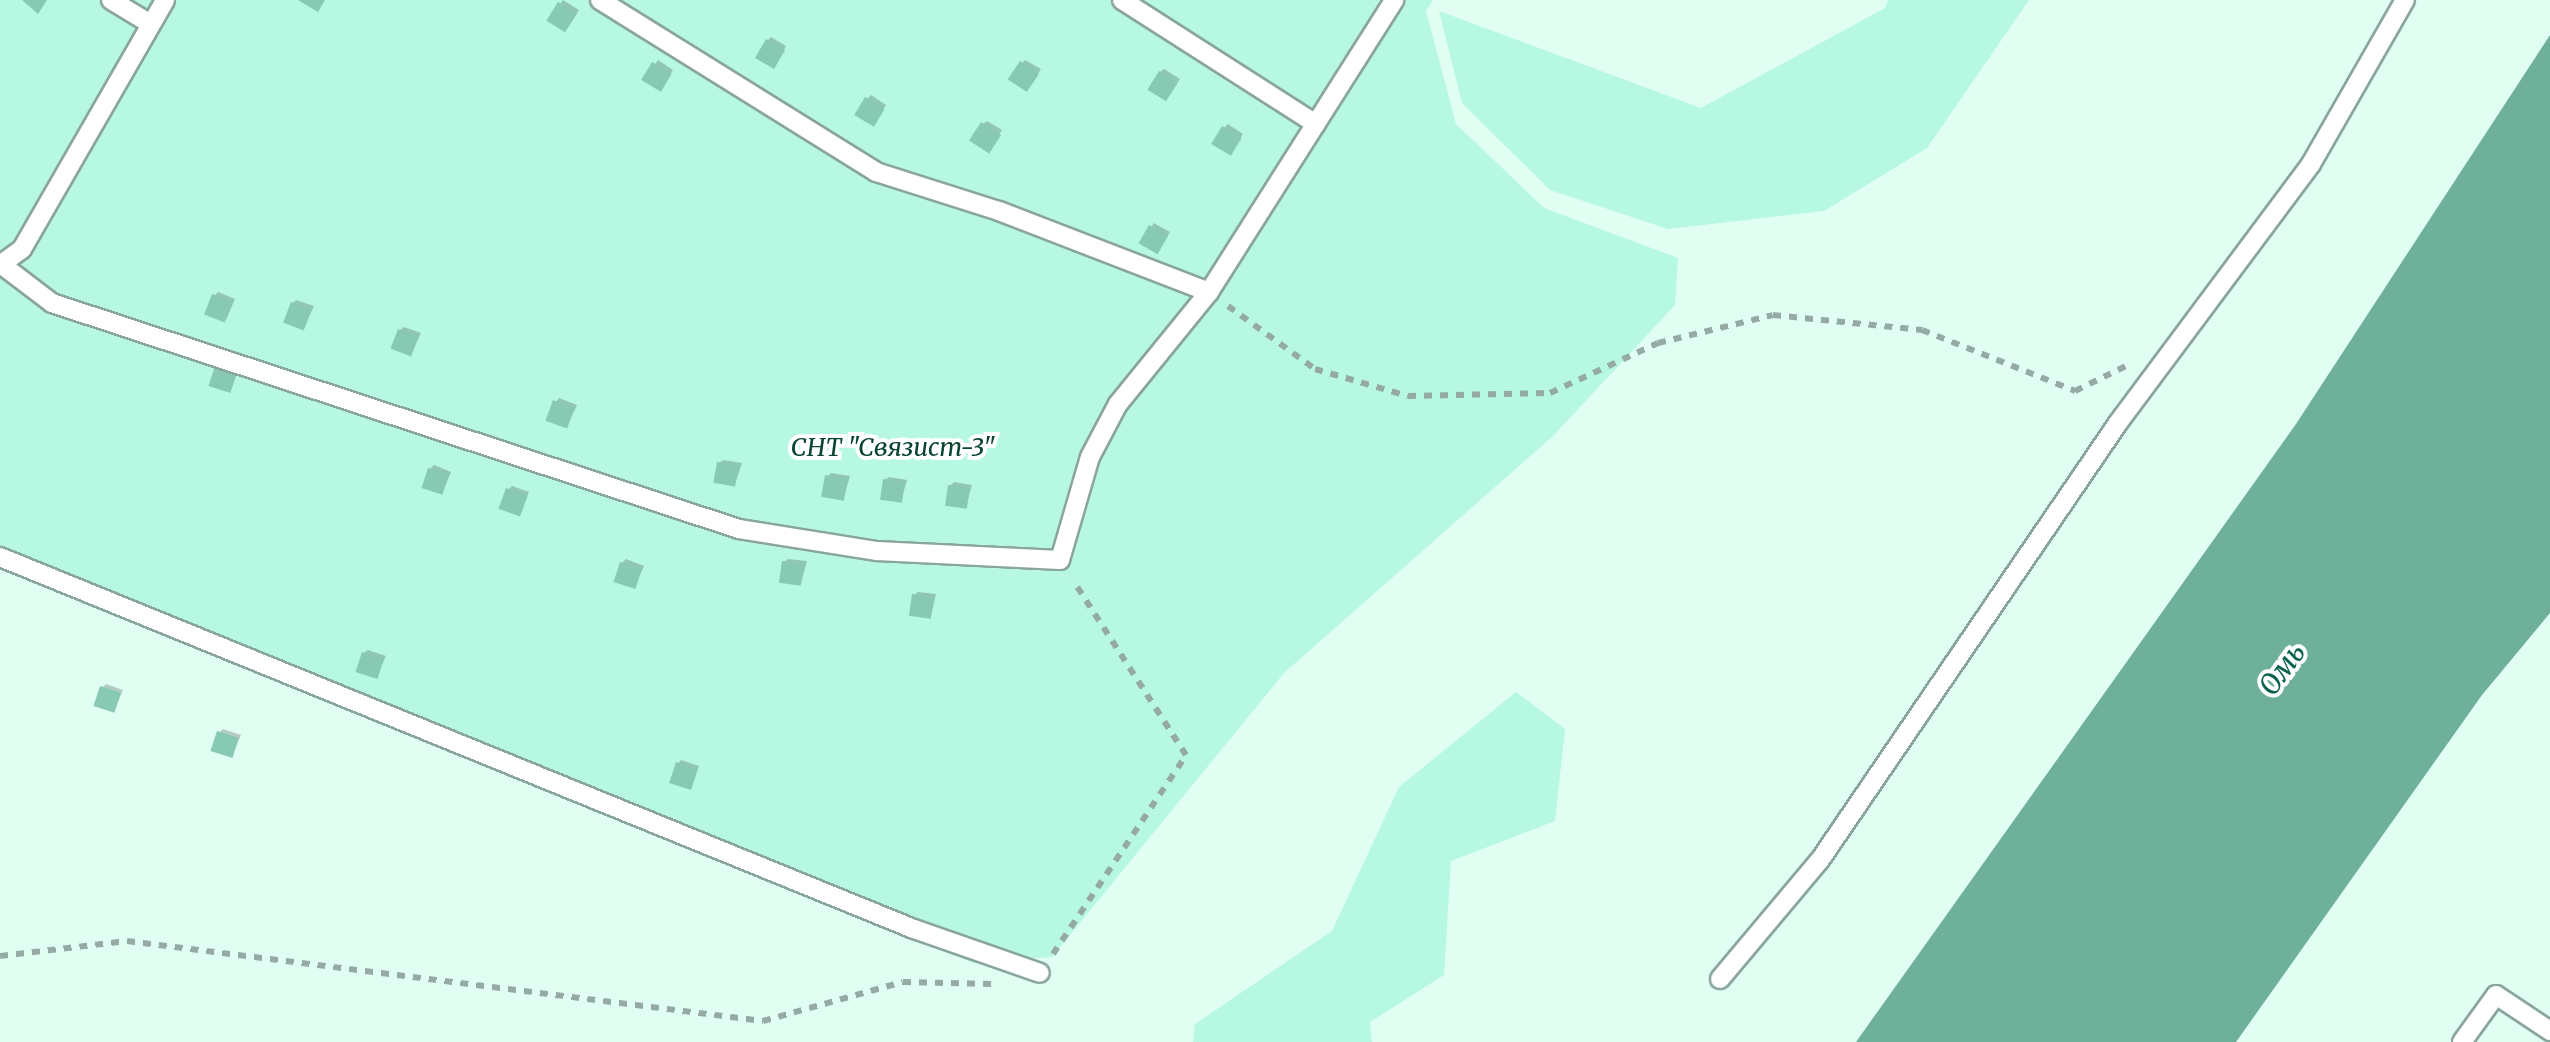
<!DOCTYPE html>
<meta charset="utf-8">
<style>
body{margin:0}
#map{position:relative;width:2550px;height:1042px;overflow:hidden;background:#e1fef3;font-family:Merriweather,serif}
div>[style]{position:absolute}
[style*='--x']{left:calc(var(--x)*1px);top:calc(var(--y)*1px);width:calc(var(--w)*1px);rotate:calc(var(--a)*1deg)}
.green>*{inset:0;background:#b6f8e1}
.water>*{inset:0;background:#6fb09a}
.shadow>*{inset:0;background:#0003}
.building>*{inset:0;background:#87c9b3;transform-origin:0 0}
.path>*{height:6px;margin-top:-3px;transform-origin:0;background:repeating-linear-gradient(90deg,#94aaa2 0 8px,transparent 0 16px)}
.roads{filter:drop-shadow(2px 0 #8aa59b) drop-shadow(-2px 0 #8aa59b) drop-shadow(0 2px #8aa59b) drop-shadow(0 -2px #8aa59b)}
.lane>*{height:18px;margin:-9px;padding:0 9px;transform-origin:9px;border-radius:9px;background:#fff}
span{translate:-50% -50%;white-space:nowrap;text-align:center;line-height:1.15;-webkit-text-stroke:8px #fff;paint-order:stroke}
.park-label{font-size:25px;color:#084334;font-style:italic}
.water-label{font-size:28px;color:#09624d;font-style:italic}
</style>
<div id="map">
<div class="green">
<div style="clip-path:polygon(0 0,1433px 0,1426px 11px,1456px 124px,1544px 208px,1678px 258px,1675px 305px,1553px 436px,1284px 673px,1052px 957px,973px 963px,0 566px)"></div>
<div style="clip-path:polygon(1888px 0,2029px 0,1927px 148px,1824px 211px,1668px 229px,1550px 190px,1462px 103px,1439px 11px,1701px 108px,1885px 8px)"></div>
<div style="clip-path:polygon(1516px 692px,1565px 729px,1555px 821px,1451px 861px,1444px 975px,1370px 1022px,1372px 1042px,1193px 1042px,1195px 1024px,1332px 931px,1399px 787px)"></div>
</div>
<div class="water">
<div style="clip-path:polygon(2550px 35px,2550px 613px,2482px 695px,2236px 1042px,1856px 1042px,2296px 424px)"></div>
</div>
<div class="shadow">
<div style="clip-path:polygon(563px 0,579px 10px,569px 26px,560px 4px)"></div>
<div style="clip-path:polygon(771px 37px,786px 46px,777px 62px,768px 40px)"></div>
<div style="clip-path:polygon(658px 60px,673px 70px,663px 85px,644px 79px)"></div>
<div style="clip-path:polygon(1025px 60px,1041px 69px,1031px 85px,1022px 63px)"></div>
<div style="clip-path:polygon(1164px 69px,1180px 79px,1170px 94px,1160px 72px)"></div>
<div style="clip-path:polygon(871px 95px,886px 105px,876px 121px,867px 99px)"></div>
<div style="clip-path:polygon(987px 121px,1002px 130px,992px 146px,983px 124px)"></div>
<div style="clip-path:polygon(1228px 124px,1243px 134px,1233px 150px,1224px 128px)"></div>
<div style="clip-path:polygon(1154px 223px,1170px 232px,1160px 248px,1141px 242px)"></div>
<div style="clip-path:polygon(218px 292px,235px 299px,226px 320px,214px 296px)"></div>
<div style="clip-path:polygon(296px 300px,314px 306px,304px 327px,293px 303px)"></div>
<div style="clip-path:polygon(404px 327px,421px 333px,411px 354px,400px 330px)"></div>
<div style="clip-path:polygon(559px 398px,577px 405px,567px 426px,556px 402px)"></div>
<div style="clip-path:polygon(723px 460px,742px 463px,735px 484px,719px 463px)"></div>
<div style="clip-path:polygon(434px 465px,451px 472px,442px 493px,430px 469px)"></div>
<div style="clip-path:polygon(831px 473px,850px 476px,844px 497px,828px 476px)"></div>
<div style="clip-path:polygon(889px 477px,907px 480px,901px 501px,885px 480px)"></div>
<div style="clip-path:polygon(954px 482px,972px 485px,966px 506px,950px 486px)"></div>
<div style="clip-path:polygon(512px 486px,529px 492px,520px 513px,508px 490px)"></div>
<div style="clip-path:polygon(626px 559px,644px 566px,634px 587px,622px 563px)"></div>
<div style="clip-path:polygon(788px 559px,807px 561px,801px 583px,784px 562px)"></div>
<div style="clip-path:polygon(918px 592px,936px 594px,931px 616px,914px 595px)"></div>
<div style="clip-path:polygon(368px 650px,386px 656px,376px 677px,364px 653px)"></div>
<div style="clip-path:polygon(106px 684px,123px 690px,114px 711px,102px 688px)"></div>
<div style="clip-path:polygon(223px 729px,241px 735px,231px 756px,220px 732px)"></div>
<div style="clip-path:polygon(681px 760px,699px 766px,690px 787px,678px 764px)"></div>
</div>
<div class="building">
<div style="clip-path:polygon(22px 0,47px 0,38px 14px)"></div>
<div style="clip-path:polygon(298px 0,325px 0,318px 12px)"></div>
<div style="left:558px;top:2px;width:22px;height:22px;rotate:32deg"></div>
<div style="left:766px;top:39px;width:22px;height:22px;rotate:30deg"></div>
<div style="left:1020px;top:61px;width:23px;height:22px;rotate:34deg"></div>
<div style="left:652px;top:62px;width:23px;height:21px;rotate:31deg"></div>
<div style="left:1159px;top:71px;width:22px;height:22px;rotate:32deg"></div>
<div style="left:865px;top:97px;width:23px;height:21px;rotate:31deg"></div>
<div style="left:981px;top:122px;width:24px;height:22px;rotate:33deg"></div>
<div style="left:1222px;top:126px;width:23px;height:21px;rotate:31deg"></div>
<div style="left:1149px;top:225px;width:22px;height:21px;rotate:30deg"></div>
<div style="left:212px;top:294px;width:22px;height:22px;rotate:21deg"></div>
<div style="left:291px;top:302px;width:22px;height:22px;rotate:21deg"></div>
<div style="left:398px;top:329px;width:22px;height:21px;rotate:21deg"></div>
<div style="left:215px;top:366px;width:23px;height:21px;rotate:18deg"></div>
<div style="left:553px;top:400px;width:23px;height:22px;rotate:20deg"></div>
<div style="left:717px;top:462px;width:22px;height:21px;rotate:10deg"></div>
<div style="left:428px;top:468px;width:22px;height:21px;rotate:18deg"></div>
<div style="left:825px;top:475px;width:23px;height:22px;rotate:10deg"></div>
<div style="left:883px;top:479px;width:22px;height:21px;rotate:8deg"></div>
<div style="left:948px;top:485px;width:22px;height:21px;rotate:8deg"></div>
<div style="left:506px;top:488px;width:23px;height:22px;rotate:20deg"></div>
<div style="left:782px;top:561px;width:22px;height:22px;rotate:8deg"></div>
<div style="left:620px;top:562px;width:23px;height:21px;rotate:18deg"></div>
<div style="left:912px;top:594px;width:22px;height:22px;rotate:8deg"></div>
<div style="left:362px;top:652px;width:23px;height:21px;rotate:18deg"></div>
<div style="left:100px;top:686px;width:22px;height:21px;rotate:18deg"></div>
<div style="left:217px;top:731px;width:23px;height:21px;rotate:18deg"></div>
<div style="left:676px;top:762px;width:23px;height:22px;rotate:18deg"></div>
</div>
<div class="path">
<div style="--x:1228;--y:306;--w:107;--a:35.9"></div>
<div style="--x:1315;--y:369;--w:97;--a:16.2"></div>
<div style="--x:1408;--y:396;--w:142;--a:-1.2"></div>
<div style="--x:1550;--y:393;--w:119;--a:-24.8"></div>
<div style="--x:1658;--y:343;--w:118;--a:-13.7"></div>
<div style="--x:1773;--y:315;--w:150;--a:5.7"></div>
<div style="--x:1922;--y:330;--w:165;--a:21.7"></div>
<div style="--x:2075;--y:391;--w:59;--a:-26.1"></div>
<div style="--x:1053;--y:954;--w:239;--a:-56.2"></div>
<div style="--x:1186;--y:755;--w:208;--a:-122.9"></div>
<div style="--x:0;--y:956;--w:128;--a:-6.7"></div>
<div style="--x:127;--y:941;--w:641;--a:7.17"></div>
<div style="--x:763;--y:1021;--w:145;--a:-15.6"></div>
<div style="--x:903;--y:982;--w:89;--a:1.3"></div>
</div>
<div class="roads">
<div class="lane">
<div style="--x:111;--y:0;--w:44;--a:31.2"></div>
<div style="--x:600;--y:0;--w:325;--a:31.9"></div>
<div style="--x:876;--y:172;--w:129;--a:17.6"></div>
<div style="--x:999;--y:211;--w:225;--a:21.1"></div>
<div style="--x:1122;--y:0;--w:230;--a:32.6"></div>
<div style="--x:0;--y:265;--w:27;--a:-36"></div>
<div style="--x:22;--y:249;--w:287;--a:-60.1"></div>
<div style="--x:2;--y:265;--w:63;--a:37.2"></div>
<div style="--x:52;--y:303;--w:723;--a:18.21"></div>
<div style="--x:739;--y:529;--w:140;--a:9.1"></div>
<div style="--x:877;--y:551;--w:183;--a:2.8"></div>
<div style="--x:1060;--y:560;--w:107;--a:-73.8"></div>
<div style="--x:1090;--y:457;--w:60;--a:-62.2"></div>
<div style="--x:1118;--y:404;--w:144;--a:-50.9"></div>
<div style="--x:1209;--y:292;--w:346;--a:-57.6"></div>
<div style="--x:0;--y:557;--w:987;--a:22.15"></div>
<div style="--x:914;--y:929;--w:133;--a:19.2"></div>
<div style="--x:1720;--y:979;--w:155;--a:-50"></div>
<div style="--x:1820;--y:860;--w:529;--a:-55.71"></div>
<div style="--x:2118;--y:423;--w:323;--a:-53.3"></div>
<div style="--x:2311;--y:164;--w:189;--a:-60.2"></div>
<div style="--x:2462;--y:1042;--w:58;--a:-54.1"></div>
<div style="--x:2496;--y:995;--w:65;--a:33.7"></div>
</div>
</div>
<div class="park-label">
<span style="left:893px;top:447px">СНТ "Связист-3"</span>
</div>
<div class="water-label">
<span style="left:2282px;top:669px;rotate:-54deg">Омь</span>
</div>
</div>
